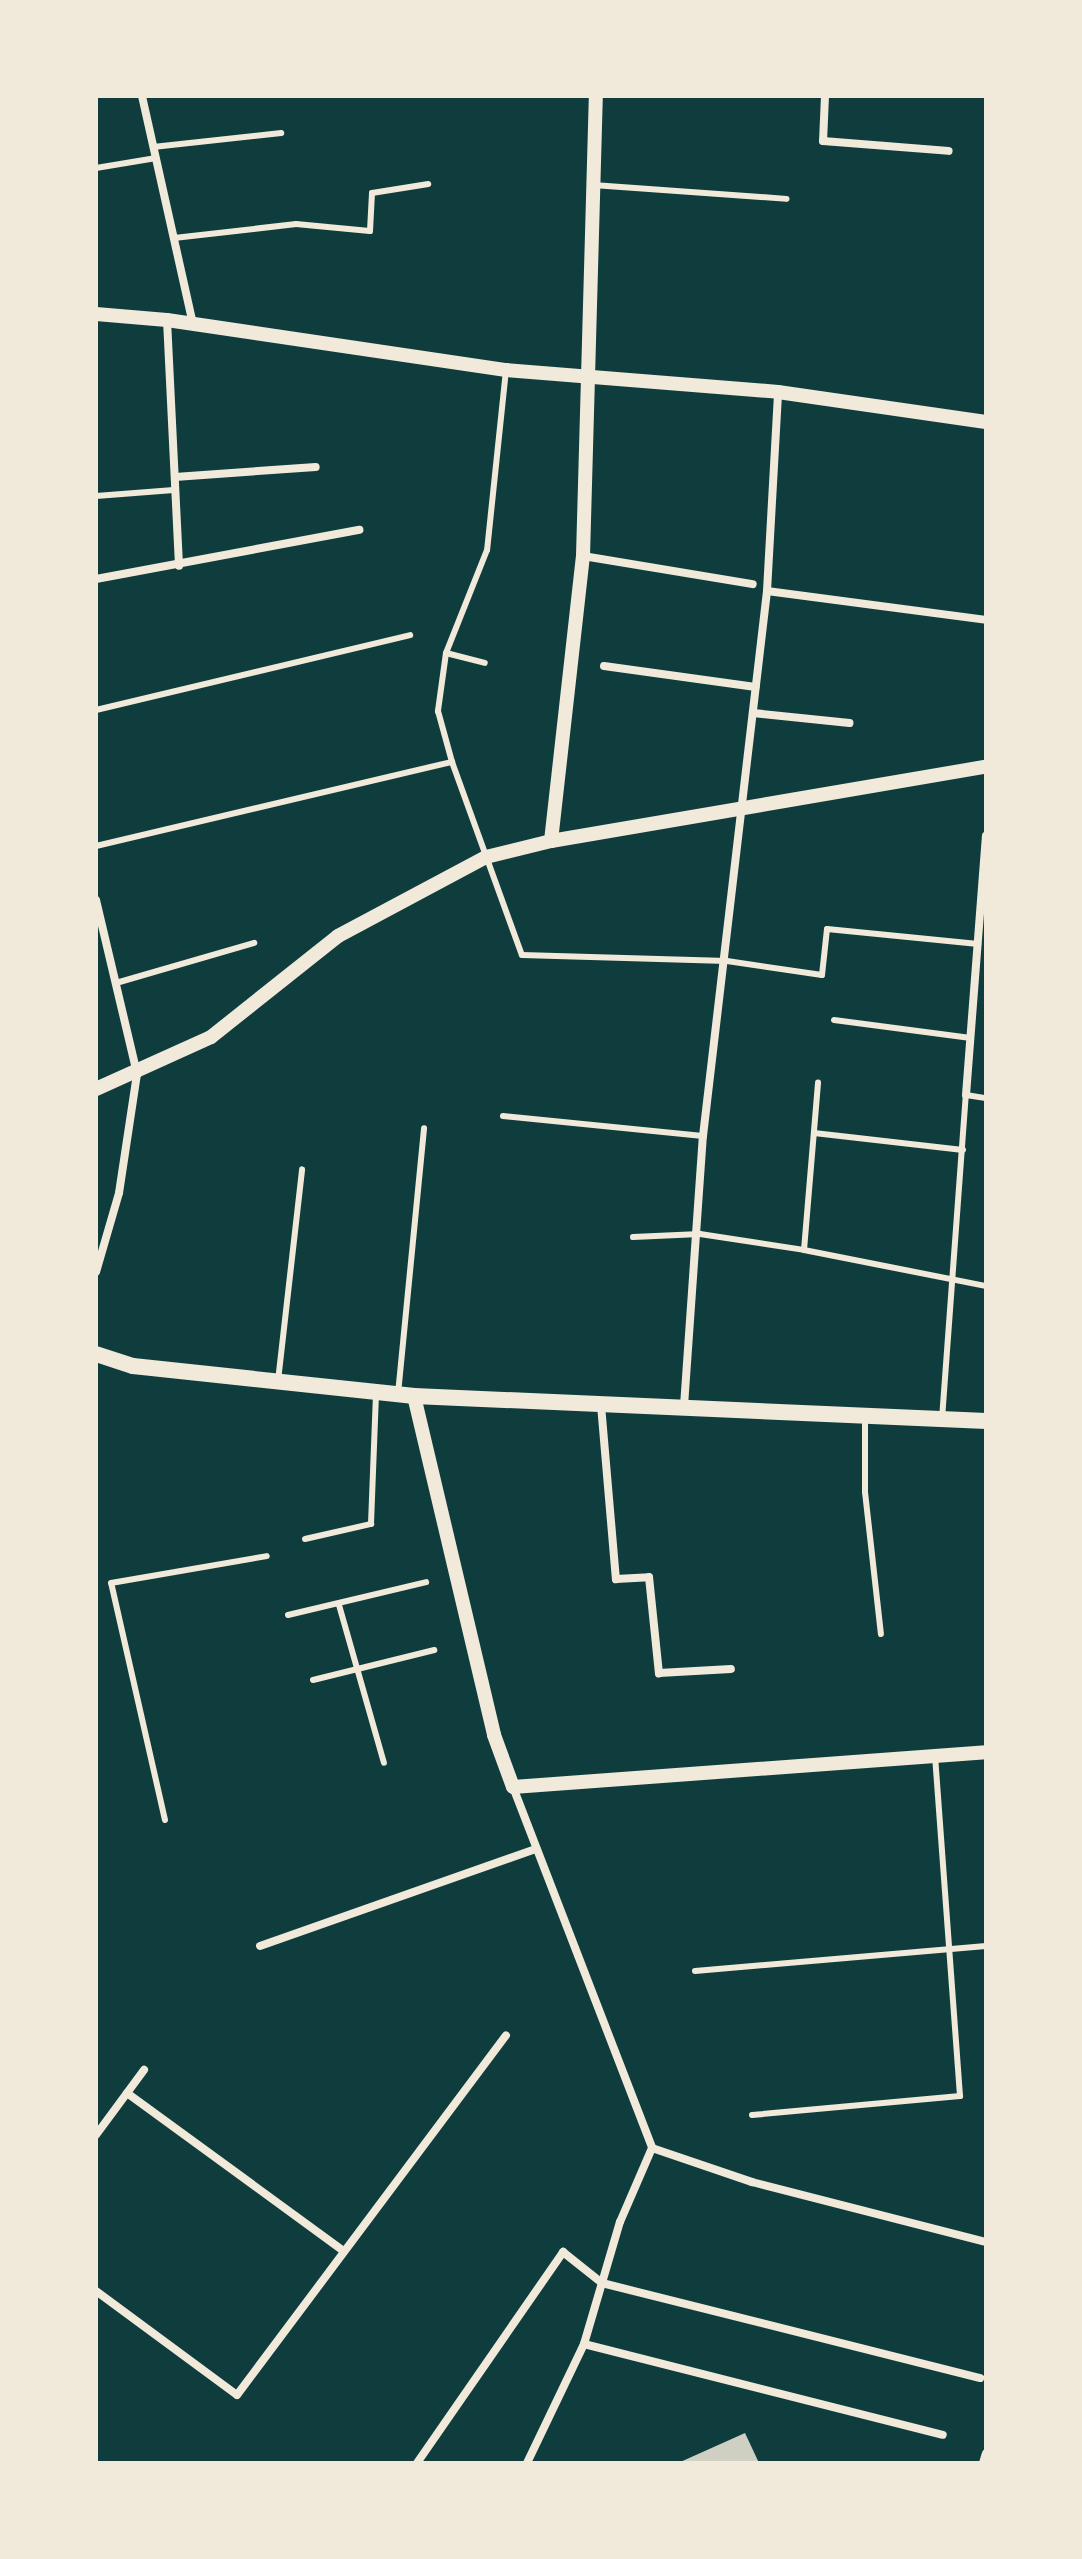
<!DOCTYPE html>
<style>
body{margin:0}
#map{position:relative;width:1082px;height:2559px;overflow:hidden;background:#0f3d3e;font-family:Signika,sans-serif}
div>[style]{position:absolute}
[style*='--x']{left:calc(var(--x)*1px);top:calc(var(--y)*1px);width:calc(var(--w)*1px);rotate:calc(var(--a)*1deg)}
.building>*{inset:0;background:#cfcfc3}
.service>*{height:6px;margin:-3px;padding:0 3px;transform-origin:3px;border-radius:3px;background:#f1e9da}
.minor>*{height:8px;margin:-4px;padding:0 4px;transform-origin:4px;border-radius:4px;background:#f1e9da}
.tertiary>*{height:14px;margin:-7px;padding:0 7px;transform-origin:7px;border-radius:7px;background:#f1e9da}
.secondary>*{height:16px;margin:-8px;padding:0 8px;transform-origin:8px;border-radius:8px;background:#f1e9da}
span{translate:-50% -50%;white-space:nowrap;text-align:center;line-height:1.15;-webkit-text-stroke:6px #f1e9da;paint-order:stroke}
.frame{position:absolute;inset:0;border:98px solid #f1e9da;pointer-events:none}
</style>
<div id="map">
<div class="building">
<div style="clip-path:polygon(745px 2433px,759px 2463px,678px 2463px)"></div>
</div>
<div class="service">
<div style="--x:153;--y:147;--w:129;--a:-6.2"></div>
<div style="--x:96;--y:168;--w:61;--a:-9.5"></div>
<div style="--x:593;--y:185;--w:194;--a:4.1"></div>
<div style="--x:174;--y:238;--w:123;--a:-6.5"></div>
<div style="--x:296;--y:224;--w:74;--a:5.4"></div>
<div style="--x:370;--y:231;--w:38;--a:-87"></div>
<div style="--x:372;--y:193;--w:57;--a:-9.1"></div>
<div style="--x:506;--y:370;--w:181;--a:96"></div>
<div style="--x:487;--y:550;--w:111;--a:111.7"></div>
<div style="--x:446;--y:653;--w:59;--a:97.9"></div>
<div style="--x:438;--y:711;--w:53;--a:74.6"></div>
<div style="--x:452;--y:762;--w:205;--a:70.1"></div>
<div style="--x:522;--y:955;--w:205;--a:1.7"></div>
<div style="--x:727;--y:961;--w:96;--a:8.4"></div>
<div style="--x:822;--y:975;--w:46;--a:-83.8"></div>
<div style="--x:827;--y:929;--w:152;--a:5.7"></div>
<div style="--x:96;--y:496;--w:78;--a:-4.4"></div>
<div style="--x:446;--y:653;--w:40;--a:14.4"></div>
<div style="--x:96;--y:710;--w:323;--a:-13.4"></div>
<div style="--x:96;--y:846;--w:366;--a:-13.3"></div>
<div style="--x:116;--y:983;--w:144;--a:-16.2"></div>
<div style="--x:834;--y:1020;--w:138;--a:7.5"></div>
<div style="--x:503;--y:1116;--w:201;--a:5.7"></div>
<div style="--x:814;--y:1133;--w:150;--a:6.5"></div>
<div style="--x:633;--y:1237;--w:67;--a:-2.6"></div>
<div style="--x:700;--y:1234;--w:105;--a:8.7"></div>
<div style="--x:804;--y:1250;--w:168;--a:-85.2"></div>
<div style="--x:804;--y:1250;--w:186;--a:11.2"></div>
<div style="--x:278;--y:1381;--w:213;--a:-83.5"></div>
<div style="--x:398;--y:1394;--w:267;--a:-84.4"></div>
<div style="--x:865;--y:1418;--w:74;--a:90"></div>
<div style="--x:865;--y:1492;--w:143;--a:83.6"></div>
<div style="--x:942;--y:1419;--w:325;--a:-85.8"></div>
<div style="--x:966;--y:1095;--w:20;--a:9"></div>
<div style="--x:305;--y:1539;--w:68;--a:-12.8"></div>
<div style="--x:371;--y:1524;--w:132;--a:-87.8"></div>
<div style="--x:339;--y:1605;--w:164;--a:74.1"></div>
<div style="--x:288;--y:1615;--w:142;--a:-13.4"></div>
<div style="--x:313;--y:1680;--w:125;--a:-13.9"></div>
<div style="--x:165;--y:1820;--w:243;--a:-102.8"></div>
<div style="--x:111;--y:1583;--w:158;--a:-9.8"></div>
<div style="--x:695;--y:1971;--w:292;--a:-4.9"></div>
<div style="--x:752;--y:2115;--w:209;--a:-5.2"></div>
<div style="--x:960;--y:2096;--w:341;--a:-94.2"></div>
</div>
<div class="minor">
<div style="--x:142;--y:96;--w:235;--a:77.4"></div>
<div style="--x:825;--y:96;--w:45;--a:92.5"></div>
<div style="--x:823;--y:141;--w:126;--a:4.5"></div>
<div style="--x:167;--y:320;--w:246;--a:87.2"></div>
<div style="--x:175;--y:477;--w:141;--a:-4.1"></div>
<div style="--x:583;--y:556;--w:172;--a:9.4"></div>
<div style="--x:96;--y:579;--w:268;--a:-10.6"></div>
<div style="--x:767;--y:591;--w:221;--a:7.5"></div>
<div style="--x:604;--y:666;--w:153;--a:7.9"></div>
<div style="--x:753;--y:713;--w:97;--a:5.9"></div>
<div style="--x:96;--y:900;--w:179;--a:76.7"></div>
<div style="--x:137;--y:1074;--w:120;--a:98.6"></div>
<div style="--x:119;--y:1193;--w:82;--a:106.2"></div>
<div style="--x:966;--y:1095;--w:260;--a:-85.6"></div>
<div style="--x:601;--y:1405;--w:175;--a:85.1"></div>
<div style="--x:616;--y:1579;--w:33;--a:-3"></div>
<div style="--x:649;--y:1577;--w:97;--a:84.1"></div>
<div style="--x:659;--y:1673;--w:72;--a:-3.2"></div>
<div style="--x:684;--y:1406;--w:271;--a:-86"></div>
<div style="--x:703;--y:1136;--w:549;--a:-83.3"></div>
<div style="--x:767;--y:591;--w:199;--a:-86.8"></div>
<div style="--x:513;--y:1787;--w:387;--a:68.9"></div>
<div style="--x:260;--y:1946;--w:293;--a:-19.4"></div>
<div style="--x:127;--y:2093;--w:268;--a:36.1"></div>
<div style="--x:96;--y:2135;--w:81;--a:-53.6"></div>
<div style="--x:652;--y:2148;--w:106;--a:18.8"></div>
<div style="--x:752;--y:2182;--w:242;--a:14.4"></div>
<div style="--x:96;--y:2291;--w:175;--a:36.4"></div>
<div style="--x:237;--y:2395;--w:449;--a:-53.2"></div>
<div style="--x:584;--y:2344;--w:370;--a:14.2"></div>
<div style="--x:417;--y:2463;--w:257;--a:-55.3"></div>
<div style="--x:563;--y:2252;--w:50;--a:38.5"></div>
<div style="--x:602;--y:2283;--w:390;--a:14.1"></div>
<div style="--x:527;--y:2463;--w:132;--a:-64.4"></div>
<div style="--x:584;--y:2344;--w:127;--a:-73.6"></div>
<div style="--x:620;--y:2222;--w:81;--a:-66.6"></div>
<div style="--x:983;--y:2463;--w:10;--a:-73"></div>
</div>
<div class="tertiary">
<div style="--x:96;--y:314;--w:71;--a:4.8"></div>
<div style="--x:167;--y:320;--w:343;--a:8.4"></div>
<div style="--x:506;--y:370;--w:273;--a:4.6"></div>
<div style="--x:778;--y:392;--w:210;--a:8.2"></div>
<div style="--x:551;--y:841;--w:287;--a:-83.6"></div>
<div style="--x:583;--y:556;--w:460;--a:-88.4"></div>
<div style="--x:96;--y:1089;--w:126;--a:-24.3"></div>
<div style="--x:211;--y:1037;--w:162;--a:-38.5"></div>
<div style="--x:338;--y:936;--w:168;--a:-28.1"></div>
<div style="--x:486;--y:857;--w:67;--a:-13.8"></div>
<div style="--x:551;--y:841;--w:441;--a:-9.7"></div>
<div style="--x:414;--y:1396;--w:348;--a:76.7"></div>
<div style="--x:494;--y:1735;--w:55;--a:69.9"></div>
<div style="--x:513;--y:1787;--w:474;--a:-4.2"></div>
</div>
<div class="secondary">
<div style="--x:96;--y:1354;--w:39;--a:18"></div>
<div style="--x:133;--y:1366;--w:283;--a:6.1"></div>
<div style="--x:414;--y:1396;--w:573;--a:2.5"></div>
</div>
<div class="frame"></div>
</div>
